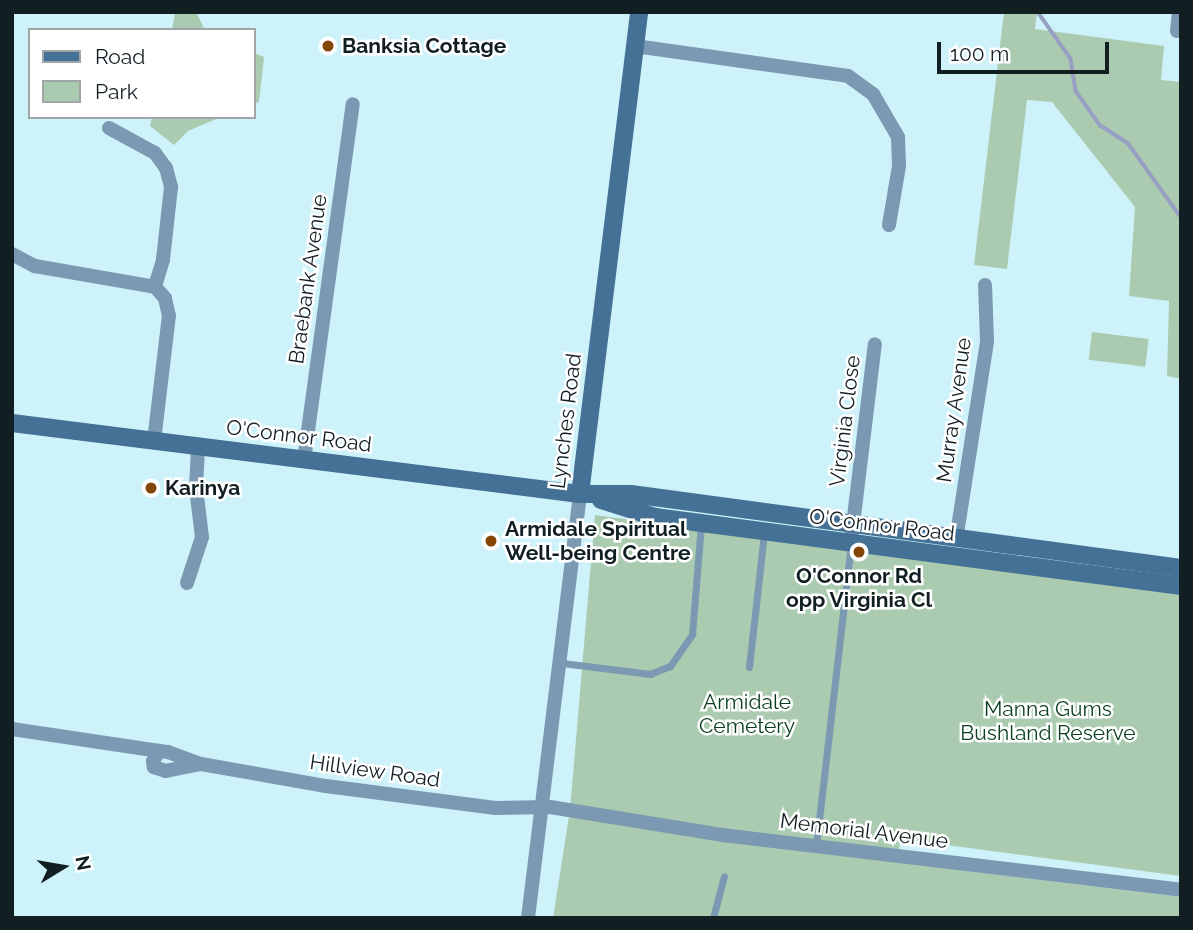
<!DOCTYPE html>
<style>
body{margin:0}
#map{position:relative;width:1193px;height:930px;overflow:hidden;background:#cef2fa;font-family:Raleway,sans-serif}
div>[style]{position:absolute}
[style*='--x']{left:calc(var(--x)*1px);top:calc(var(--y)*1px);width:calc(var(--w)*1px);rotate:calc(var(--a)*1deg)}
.green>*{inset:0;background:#aacbb0;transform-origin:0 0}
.stream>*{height:3.5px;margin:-1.75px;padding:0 1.75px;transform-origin:1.75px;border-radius:1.75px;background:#979fc2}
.lane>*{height:7px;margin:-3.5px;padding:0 3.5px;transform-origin:3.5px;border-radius:3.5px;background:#7b99b2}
.street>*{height:14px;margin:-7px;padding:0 7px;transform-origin:7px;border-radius:7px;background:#7b99b2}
.secondary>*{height:18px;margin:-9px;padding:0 9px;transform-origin:9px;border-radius:9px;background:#447195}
.dots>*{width:19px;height:19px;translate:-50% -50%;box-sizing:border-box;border:4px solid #fff;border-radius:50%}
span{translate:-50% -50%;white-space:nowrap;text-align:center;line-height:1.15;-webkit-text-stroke:5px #fff;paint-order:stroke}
.poi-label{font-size:21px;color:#121f22;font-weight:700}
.left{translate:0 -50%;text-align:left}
.street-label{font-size:21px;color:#121f22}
.park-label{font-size:21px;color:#093f1c}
.frame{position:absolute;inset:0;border:14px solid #121f22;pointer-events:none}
.legend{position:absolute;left:28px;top:28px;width:228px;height:91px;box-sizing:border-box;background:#fff;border:2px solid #a0a5a7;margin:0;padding:9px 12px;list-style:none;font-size:21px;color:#121f22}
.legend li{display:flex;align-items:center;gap:14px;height:35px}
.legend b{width:35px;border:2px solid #a0a5a7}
.north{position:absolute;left:28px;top:832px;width:70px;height:70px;-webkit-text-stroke:5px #fff;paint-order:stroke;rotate:79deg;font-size:19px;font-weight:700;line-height:28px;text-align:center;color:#121f22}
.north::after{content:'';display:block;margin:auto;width:24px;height:32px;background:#121f22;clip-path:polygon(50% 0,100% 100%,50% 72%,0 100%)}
.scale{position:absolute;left:937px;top:42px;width:172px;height:32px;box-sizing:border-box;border:4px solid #121f22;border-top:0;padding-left:9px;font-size:21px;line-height:24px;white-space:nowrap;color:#121f22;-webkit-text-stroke:5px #fff;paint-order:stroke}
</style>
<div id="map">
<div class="green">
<div style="clip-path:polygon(175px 12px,196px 12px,205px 30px,172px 30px)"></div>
<div style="clip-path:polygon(1004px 12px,1037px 12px,1035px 29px,1164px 46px,1161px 80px,1181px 82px,1181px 379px,1167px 376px,1169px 301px,1129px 296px,1135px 207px,1052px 102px,1027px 100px,1007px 269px,974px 265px)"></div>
<div style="clip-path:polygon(254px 53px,264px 57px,259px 102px,254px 104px)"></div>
<div style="clip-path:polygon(152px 117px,221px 117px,188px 131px,174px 145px,150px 126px)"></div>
<div style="left:1092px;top:332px;width:57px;height:28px;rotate:7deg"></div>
<div style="clip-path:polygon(595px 515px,1181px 595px,1181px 876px,901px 839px,896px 862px,1181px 897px,1181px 918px,553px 918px,570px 810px)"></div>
</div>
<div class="stream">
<div style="--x:1038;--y:12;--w:57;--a:54.9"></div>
<div style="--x:1071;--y:59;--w:32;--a:81"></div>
<div style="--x:1076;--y:91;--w:42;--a:54.8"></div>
<div style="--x:1100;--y:125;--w:33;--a:33"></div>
<div style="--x:1128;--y:143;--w:91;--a:54.4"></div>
</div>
<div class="lane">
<div style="--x:562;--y:663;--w:89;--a:7.1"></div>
<div style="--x:650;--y:674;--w:22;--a:-22"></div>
<div style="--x:670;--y:666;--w:39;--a:-55"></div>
<div style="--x:692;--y:634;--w:110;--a:-85.3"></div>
<div style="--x:749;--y:667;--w:135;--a:-83.6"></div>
<div style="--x:816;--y:846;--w:303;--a:-83.4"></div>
<div style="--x:713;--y:918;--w:43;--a:-75.3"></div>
</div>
<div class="street">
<div style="--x:1177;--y:31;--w:19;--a:-84"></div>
<div style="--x:635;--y:46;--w:215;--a:8"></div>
<div style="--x:848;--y:76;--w:31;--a:36"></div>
<div style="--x:873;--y:94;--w:50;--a:59.8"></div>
<div style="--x:898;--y:137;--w:29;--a:88"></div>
<div style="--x:899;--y:166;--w:60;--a:99.6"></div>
<div style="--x:109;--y:128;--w:52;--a:28.5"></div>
<div style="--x:155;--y:153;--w:19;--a:54"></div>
<div style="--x:166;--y:168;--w:20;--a:75"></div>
<div style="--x:171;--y:187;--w:73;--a:96.3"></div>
<div style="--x:163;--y:260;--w:28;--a:107"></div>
<div style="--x:12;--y:254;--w:26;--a:28"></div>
<div style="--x:35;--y:266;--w:122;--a:9.9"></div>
<div style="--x:154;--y:441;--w:126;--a:-83.2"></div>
<div style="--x:169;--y:316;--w:18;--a:-103"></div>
<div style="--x:165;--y:298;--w:15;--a:-132"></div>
<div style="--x:304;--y:460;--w:359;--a:-82.2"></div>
<div style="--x:852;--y:533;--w:190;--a:-83.1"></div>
<div style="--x:956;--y:540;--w:201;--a:-81.1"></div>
<div style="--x:987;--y:341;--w:56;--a:-92"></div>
<div style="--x:187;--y:583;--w:48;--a:-71.9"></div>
<div style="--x:202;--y:537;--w:49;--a:-97"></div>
<div style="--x:196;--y:488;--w:41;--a:-87.2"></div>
<div style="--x:12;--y:729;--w:149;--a:8.5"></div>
<div style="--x:201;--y:764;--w:36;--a:169"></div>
<div style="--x:166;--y:771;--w:13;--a:-162"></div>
<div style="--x:154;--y:767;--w:6;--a:-99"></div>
<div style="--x:153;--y:761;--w:12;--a:-59"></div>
<div style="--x:159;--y:751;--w:9;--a:6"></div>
<div style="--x:168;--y:752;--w:35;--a:20"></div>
<div style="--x:201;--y:764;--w:127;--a:10"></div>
<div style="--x:326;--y:786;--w:171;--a:7.4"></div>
<div style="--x:496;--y:808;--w:54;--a:-1.1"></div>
<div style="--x:550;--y:807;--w:174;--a:9.2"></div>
<div style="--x:722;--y:835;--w:462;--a:6.8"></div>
<div style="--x:528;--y:918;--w:427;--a:-83"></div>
</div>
<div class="secondary">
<div style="--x:12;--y:423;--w:572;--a:7.13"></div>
<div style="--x:580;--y:494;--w:51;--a:0"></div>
<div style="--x:631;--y:494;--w:555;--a:7.66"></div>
<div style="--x:580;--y:494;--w:486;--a:-83"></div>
<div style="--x:601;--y:500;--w:57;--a:17.5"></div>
<div style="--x:655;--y:517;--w:531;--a:7.47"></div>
</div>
<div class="dots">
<div style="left:328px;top:46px;background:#844607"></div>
<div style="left:151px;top:488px;background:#844607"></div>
<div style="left:491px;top:541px;background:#844607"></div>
<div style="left:859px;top:552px;background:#844607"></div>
</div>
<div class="poi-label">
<span class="left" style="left:342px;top:46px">Banksia Cottage</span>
<span class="left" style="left:165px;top:488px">Karinya</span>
<span class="left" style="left:505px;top:541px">Armidale Spiritual<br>Well-being Centre</span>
<span style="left:859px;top:588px">O'Connor Rd<br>opp Virginia Cl</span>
</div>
<div class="street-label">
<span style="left:308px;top:279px;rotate:-82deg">Braebank Avenue</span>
<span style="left:954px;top:410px;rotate:-82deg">Murray Avenue</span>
<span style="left:566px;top:421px;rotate:-83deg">Lynches Road</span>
<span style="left:845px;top:421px;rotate:-83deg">Virginia Close</span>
<span style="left:299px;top:436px;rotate:7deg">O'Connor Road</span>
<span style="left:882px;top:525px;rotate:7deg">O'Connor Road</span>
<span style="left:375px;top:771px;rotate:8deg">Hillview Road</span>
<span style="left:864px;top:831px;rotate:7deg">Memorial Avenue</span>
</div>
<div class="park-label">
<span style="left:747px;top:714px">Armidale<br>Cemetery</span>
<span style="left:1048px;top:721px">Manna Gums<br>Bushland Reserve</span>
</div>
<div class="frame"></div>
<ul class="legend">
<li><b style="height:9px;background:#447195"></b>Road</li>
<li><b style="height:19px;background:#aacbb0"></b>Park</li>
</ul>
<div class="north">N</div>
<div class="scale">100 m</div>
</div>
